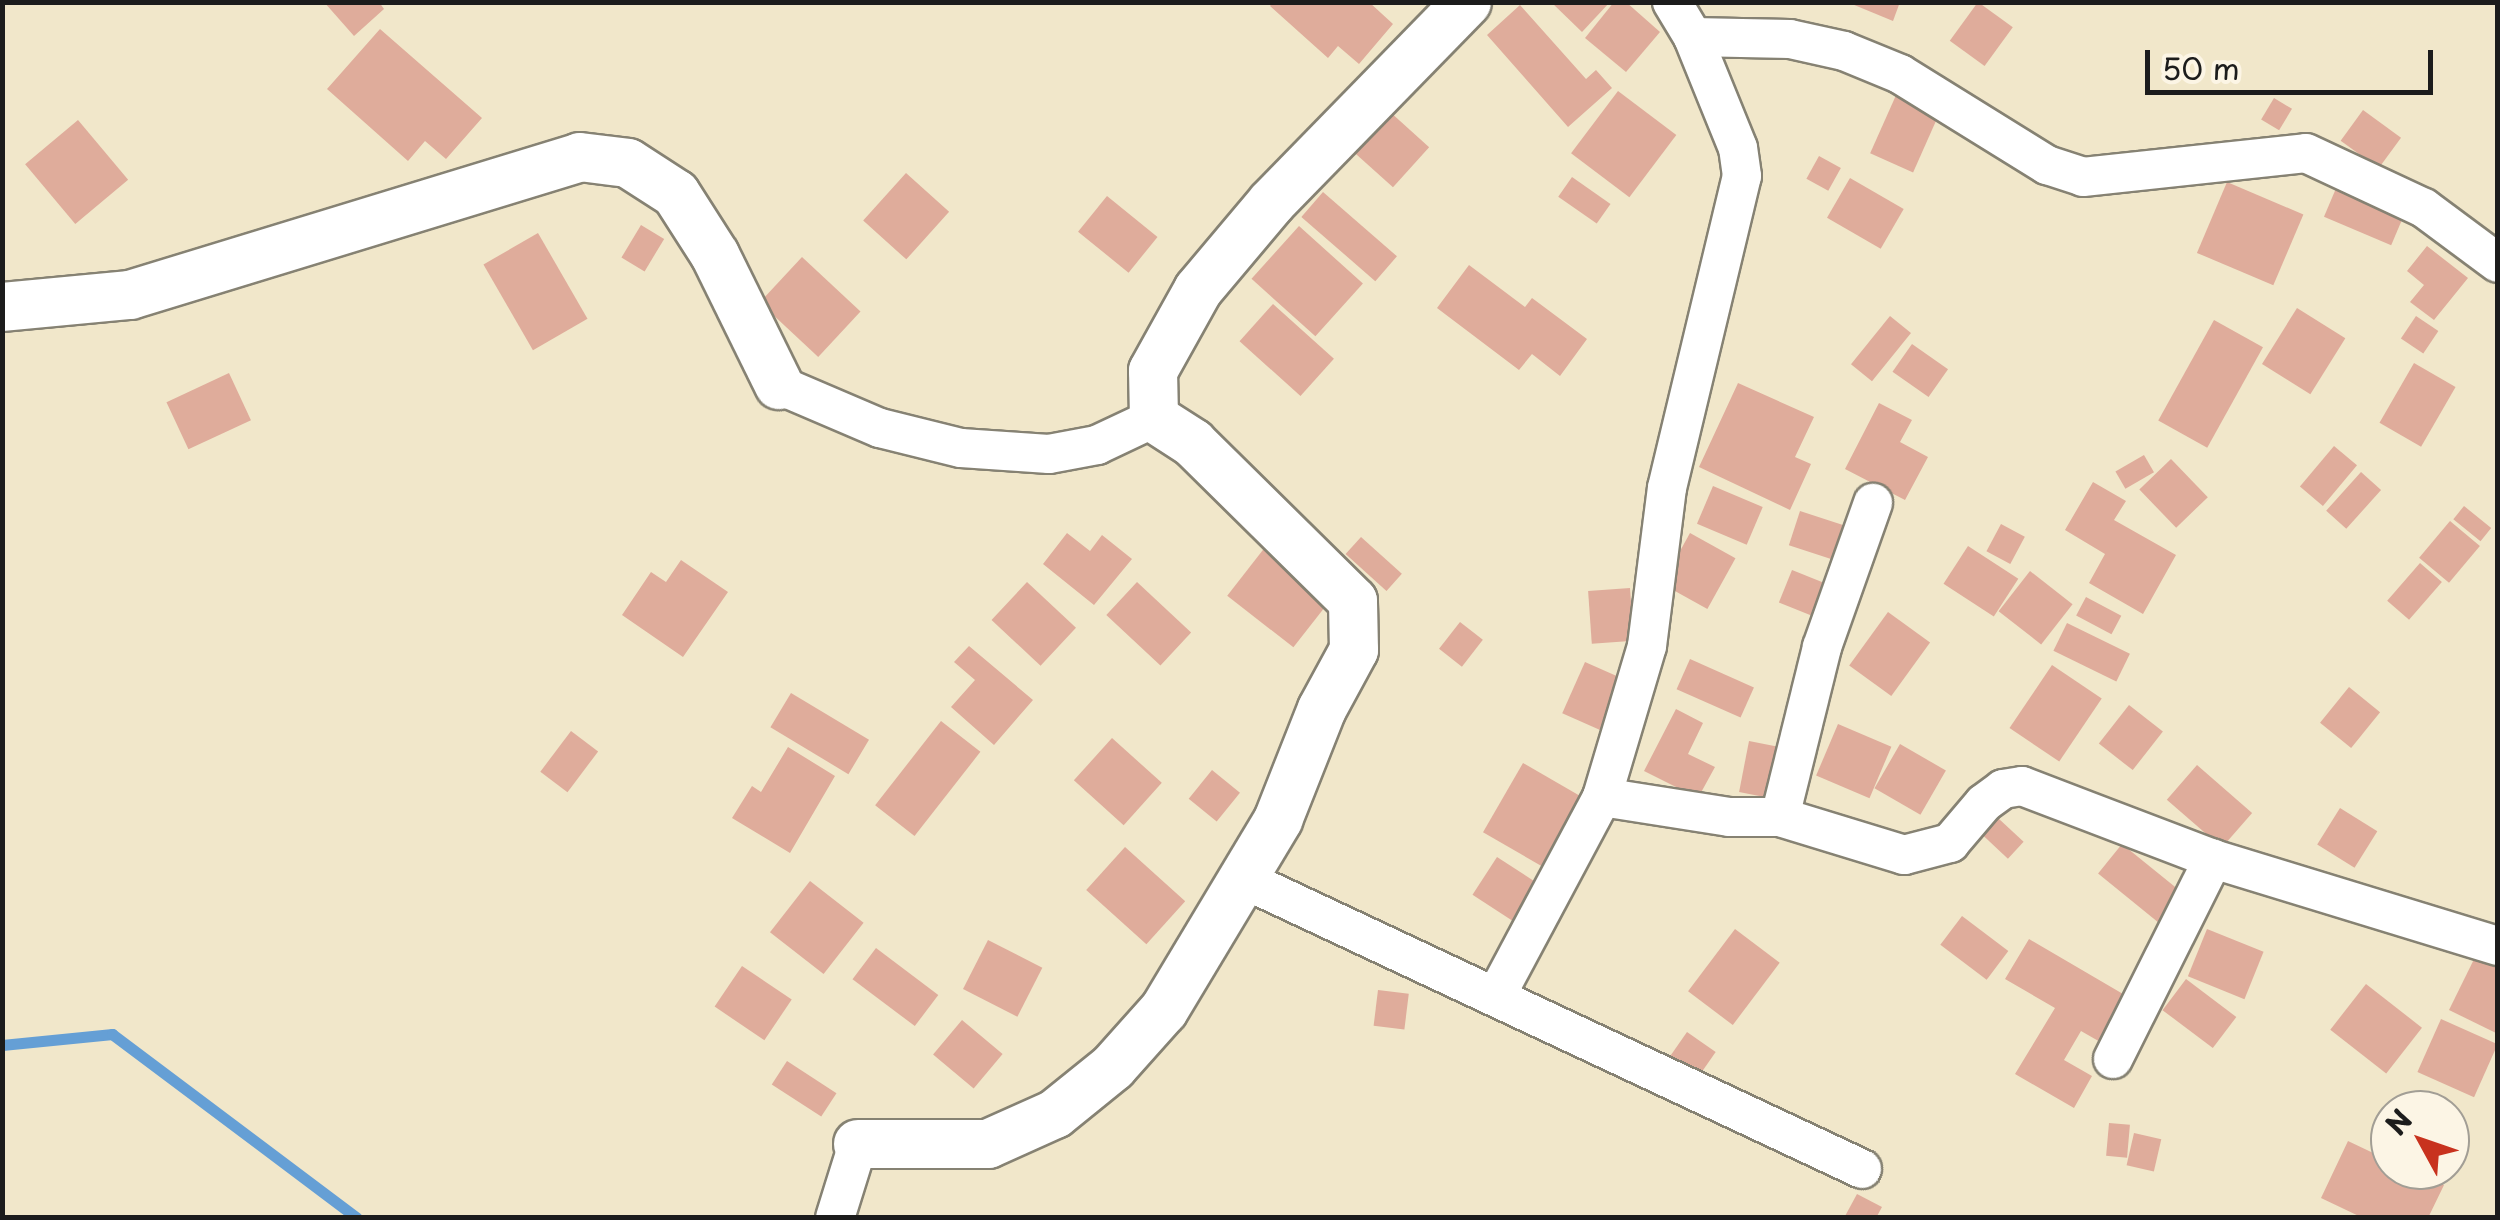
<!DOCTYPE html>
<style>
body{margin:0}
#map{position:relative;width:2500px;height:1220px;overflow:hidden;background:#f1e7ca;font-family:"Playpen Sans",sans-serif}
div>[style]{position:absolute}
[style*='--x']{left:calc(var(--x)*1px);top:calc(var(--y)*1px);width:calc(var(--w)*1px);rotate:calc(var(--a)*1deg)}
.stream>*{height:11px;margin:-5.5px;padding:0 5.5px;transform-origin:5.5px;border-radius:5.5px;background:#659fd5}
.building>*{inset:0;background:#dfac9b;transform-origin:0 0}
.roads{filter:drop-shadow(2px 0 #868273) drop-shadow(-2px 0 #868273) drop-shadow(0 2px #868273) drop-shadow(0 -2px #868273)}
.minor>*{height:38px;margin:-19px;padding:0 19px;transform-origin:19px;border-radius:19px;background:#fff}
.tertiary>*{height:48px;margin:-24px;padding:0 24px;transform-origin:24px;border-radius:24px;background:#fff}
span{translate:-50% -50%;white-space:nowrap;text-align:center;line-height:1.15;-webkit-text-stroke:10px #fcf5e5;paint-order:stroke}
.frame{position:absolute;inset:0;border:5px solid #1c1c1c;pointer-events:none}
.north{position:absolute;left:2370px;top:1090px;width:100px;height:100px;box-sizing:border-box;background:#fcf5e5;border:2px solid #a29e95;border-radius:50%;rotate:310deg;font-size:28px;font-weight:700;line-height:40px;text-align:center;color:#1c1c1c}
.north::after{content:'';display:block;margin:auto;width:35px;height:45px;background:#c8321e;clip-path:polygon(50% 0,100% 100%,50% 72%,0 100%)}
.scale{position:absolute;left:2145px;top:50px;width:288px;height:45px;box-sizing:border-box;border:5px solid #1c1c1c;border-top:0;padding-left:12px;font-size:30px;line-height:35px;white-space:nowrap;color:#1c1c1c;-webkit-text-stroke:8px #fcf5e5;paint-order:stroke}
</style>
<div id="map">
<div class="stream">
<div style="--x:2;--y:1045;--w:111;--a:-5.7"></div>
<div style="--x:112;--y:1034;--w:306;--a:36.9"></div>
</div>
<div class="building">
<div style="clip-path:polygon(324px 2px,379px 2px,384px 9px,354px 36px)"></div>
<div style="clip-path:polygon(1273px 2px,1369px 2px,1393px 24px,1359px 64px,1338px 46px,1328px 58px,1270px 6px)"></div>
<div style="clip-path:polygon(1551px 2px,1610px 2px,1582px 32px)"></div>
<div style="clip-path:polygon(1614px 2px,1626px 2px,1660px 32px,1626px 72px,1585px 38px)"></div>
<div style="clip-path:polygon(1847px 2px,1900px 2px,1893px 21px)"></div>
<div style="left:1978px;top:2px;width:43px;height:48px;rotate:36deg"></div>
<div style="clip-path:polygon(1520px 5px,1586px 79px,1596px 70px,1612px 88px,1568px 127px,1487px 35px)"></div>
<div style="clip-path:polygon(380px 29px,482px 118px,446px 159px,425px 141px,408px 161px,327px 89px)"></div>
<div style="left:1618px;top:91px;width:73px;height:78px;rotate:37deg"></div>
<div style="left:1897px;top:93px;width:47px;height:66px;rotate:24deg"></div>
<div style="left:2274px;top:98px;width:21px;height:25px;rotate:31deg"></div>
<div style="left:2363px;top:110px;width:47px;height:38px;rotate:36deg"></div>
<div style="left:1389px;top:111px;width:54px;height:54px;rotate:42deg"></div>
<div style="left:78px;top:120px;width:78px;height:69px;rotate:50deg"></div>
<div style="left:1819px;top:156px;width:25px;height:26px;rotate:29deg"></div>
<div style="left:906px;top:173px;width:58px;height:64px;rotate:42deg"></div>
<div style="left:1572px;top:177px;width:47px;height:24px;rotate:35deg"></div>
<div style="left:1850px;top:178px;width:62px;height:46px;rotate:30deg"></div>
<div style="left:2340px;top:179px;width:73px;height:41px;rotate:23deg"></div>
<div style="left:2227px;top:182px;width:83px;height:77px;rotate:23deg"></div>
<div style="left:1323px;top:192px;width:98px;height:33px;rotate:41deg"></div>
<div style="left:1107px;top:196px;width:65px;height:46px;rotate:39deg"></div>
<div style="left:641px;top:225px;width:27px;height:38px;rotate:31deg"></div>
<div style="left:1299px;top:226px;width:86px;height:71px;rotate:42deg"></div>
<div style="left:538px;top:233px;width:99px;height:63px;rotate:60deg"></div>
<div style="clip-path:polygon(2427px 246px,2468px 278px,2434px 320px,2410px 302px,2424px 285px,2407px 271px)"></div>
<div style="left:802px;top:257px;width:80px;height:62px;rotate:43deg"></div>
<div style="clip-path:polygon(1469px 265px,1525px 307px,1532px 298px,1587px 339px,1560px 376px,1532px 354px,1519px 370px,1437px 308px)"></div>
<div style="left:1273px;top:304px;width:82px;height:50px;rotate:42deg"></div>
<div style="left:2297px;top:308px;width:57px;height:66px;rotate:32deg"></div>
<div style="left:1890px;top:316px;width:27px;height:62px;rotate:39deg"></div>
<div style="left:2416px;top:316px;width:27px;height:27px;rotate:34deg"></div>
<div style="left:2214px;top:320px;width:56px;height:115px;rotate:29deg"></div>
<div style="left:1912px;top:344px;width:44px;height:34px;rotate:35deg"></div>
<div style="left:2414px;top:363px;width:48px;height:69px;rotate:30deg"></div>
<div style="left:229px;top:373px;width:52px;height:69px;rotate:65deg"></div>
<div style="clip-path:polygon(1738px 383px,1814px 417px,1795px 457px,1811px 464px,1790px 510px,1699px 467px)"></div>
<div style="clip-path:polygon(1879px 403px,1912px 420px,1900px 442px,1928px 457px,1905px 500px,1845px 469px)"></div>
<div style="left:2334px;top:446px;width:30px;height:53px;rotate:40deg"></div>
<div style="left:2144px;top:455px;width:20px;height:33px;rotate:60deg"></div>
<div style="left:2171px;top:459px;width:53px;height:44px;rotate:46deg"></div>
<div style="left:2361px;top:472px;width:27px;height:52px;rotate:42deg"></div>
<div style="clip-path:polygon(2093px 482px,2126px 501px,2114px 520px,2176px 555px,2143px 614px,2089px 583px,2105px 554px,2065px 530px)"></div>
<div style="left:1713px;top:486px;width:54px;height:41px;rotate:23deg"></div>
<div style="left:2464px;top:506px;width:35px;height:17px;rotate:39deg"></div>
<div style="left:1800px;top:511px;width:54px;height:36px;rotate:18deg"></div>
<div style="left:2450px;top:521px;width:39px;height:48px;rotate:40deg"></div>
<div style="left:2001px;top:524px;width:27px;height:31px;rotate:28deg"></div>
<div style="clip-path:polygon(1067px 533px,1090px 551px,1102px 535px,1132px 559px,1094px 605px,1043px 564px)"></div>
<div style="left:1690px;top:533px;width:52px;height:58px;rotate:29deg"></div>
<div style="left:1361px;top:537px;width:55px;height:23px;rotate:42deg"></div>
<div style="left:1266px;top:546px;width:84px;height:63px;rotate:38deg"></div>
<div style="left:1968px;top:546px;width:60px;height:45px;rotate:33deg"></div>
<div style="clip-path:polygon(681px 560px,728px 592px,683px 657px,622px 615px,651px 572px,666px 582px)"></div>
<div style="left:2420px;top:563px;width:29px;height:50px;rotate:41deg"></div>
<div style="left:1792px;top:570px;width:37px;height:35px;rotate:22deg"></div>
<div style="left:2030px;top:571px;width:54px;height:51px;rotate:38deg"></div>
<div style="left:1027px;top:582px;width:67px;height:52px;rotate:43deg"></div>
<div style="left:1137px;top:582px;width:74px;height:45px;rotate:43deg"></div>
<div style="left:1630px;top:588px;width:53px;height:42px;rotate:86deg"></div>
<div style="left:2086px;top:597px;width:40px;height:21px;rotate:28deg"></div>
<div style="left:1888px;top:612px;width:52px;height:66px;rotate:36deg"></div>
<div style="left:1460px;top:622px;width:29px;height:34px;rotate:38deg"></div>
<div style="left:2067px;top:623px;width:70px;height:31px;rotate:26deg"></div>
<div style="clip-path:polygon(969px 646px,1033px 700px,994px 745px,951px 707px,975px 680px,954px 662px)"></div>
<div style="left:1690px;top:659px;width:70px;height:33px;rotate:24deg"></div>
<div style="left:1585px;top:662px;width:47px;height:56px;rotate:24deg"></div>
<div style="left:2052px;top:665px;width:60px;height:76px;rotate:34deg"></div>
<div style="left:2349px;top:687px;width:40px;height:46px;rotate:39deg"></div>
<div style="left:791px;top:693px;width:91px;height:40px;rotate:31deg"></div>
<div style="left:2129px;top:705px;width:43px;height:49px;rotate:38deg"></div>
<div style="clip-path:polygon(1676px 709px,1703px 723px,1688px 754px,1715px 767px,1698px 798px,1644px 771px)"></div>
<div style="left:941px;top:721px;width:50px;height:107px;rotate:38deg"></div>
<div style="left:1838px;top:724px;width:58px;height:56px;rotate:23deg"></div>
<div style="left:571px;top:731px;width:34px;height:51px;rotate:37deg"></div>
<div style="left:1112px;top:738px;width:67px;height:57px;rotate:42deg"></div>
<div style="left:1749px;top:741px;width:31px;height:52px;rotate:11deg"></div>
<div style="left:1900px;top:744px;width:53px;height:51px;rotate:30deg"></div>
<div style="clip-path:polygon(788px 747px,835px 776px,790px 853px,732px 818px,752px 786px,761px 792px)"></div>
<div style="left:1523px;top:763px;width:70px;height:80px;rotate:30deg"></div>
<div style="left:2197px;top:765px;width:73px;height:46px;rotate:41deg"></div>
<div style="left:1212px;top:770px;width:36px;height:37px;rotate:39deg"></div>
<div style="left:2340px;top:808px;width:44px;height:43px;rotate:32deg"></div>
<div style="left:1998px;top:818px;width:35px;height:23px;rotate:43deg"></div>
<div style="left:2122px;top:844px;width:80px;height:38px;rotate:39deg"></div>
<div style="left:1125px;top:847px;width:81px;height:58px;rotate:42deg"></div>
<div style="left:1497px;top:857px;width:49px;height:45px;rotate:33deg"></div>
<div style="left:810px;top:881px;width:68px;height:65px;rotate:38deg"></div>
<div style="left:1962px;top:916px;width:58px;height:36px;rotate:37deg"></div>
<div style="left:1735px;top:929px;width:56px;height:78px;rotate:37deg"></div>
<div style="left:2207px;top:929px;width:61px;height:51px;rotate:22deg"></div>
<div style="clip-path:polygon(2029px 939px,2135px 1001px,2109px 1047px,2081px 1031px,2064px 1060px,2092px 1076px,2074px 1108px,2015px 1074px,2055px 1008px,2005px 979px)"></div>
<div style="left:988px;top:940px;width:61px;height:55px;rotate:27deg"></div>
<div style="clip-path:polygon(2481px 945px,2498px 953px,2496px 1033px,2449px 1010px)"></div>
<div style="left:876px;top:948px;width:78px;height:39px;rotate:37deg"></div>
<div style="left:742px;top:966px;width:60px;height:49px;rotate:34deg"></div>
<div style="left:2186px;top:979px;width:63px;height:39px;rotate:37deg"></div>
<div style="left:2366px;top:984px;width:71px;height:58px;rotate:38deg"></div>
<div style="left:1378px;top:990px;width:31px;height:36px;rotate:7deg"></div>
<div style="left:2441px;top:1019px;width:62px;height:58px;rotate:24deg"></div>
<div style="left:962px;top:1020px;width:53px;height:45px;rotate:40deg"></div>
<div style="left:1687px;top:1032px;width:35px;height:38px;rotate:35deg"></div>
<div style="left:787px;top:1061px;width:59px;height:28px;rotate:33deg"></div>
<div style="left:2109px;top:1123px;width:21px;height:33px;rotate:5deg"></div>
<div style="left:2134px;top:1133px;width:28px;height:33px;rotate:13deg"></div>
<div style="clip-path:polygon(2348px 1141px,2390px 1161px,2390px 1170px,2411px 1170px,2444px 1185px,2428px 1218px,2363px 1218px,2321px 1198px)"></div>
<div style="clip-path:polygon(1857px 1194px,1882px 1207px,1876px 1218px,1844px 1218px)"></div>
</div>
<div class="roads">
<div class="minor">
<div style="--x:1693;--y:37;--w:97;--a:1.2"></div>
<div style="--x:1790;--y:39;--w:55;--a:12.5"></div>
<div style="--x:1844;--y:51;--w:61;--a:22.3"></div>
<div style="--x:1900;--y:74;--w:173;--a:31.8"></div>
<div style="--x:2047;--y:165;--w:38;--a:18"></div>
<div style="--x:2083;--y:177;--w:224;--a:-6.1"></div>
<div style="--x:2306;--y:153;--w:130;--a:25"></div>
<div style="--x:2424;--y:208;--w:92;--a:36.6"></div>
<div style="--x:779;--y:385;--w:110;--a:23.1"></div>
<div style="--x:880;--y:428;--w:83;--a:13.9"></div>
<div style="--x:961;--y:448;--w:88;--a:3.9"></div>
<div style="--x:1049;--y:454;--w:49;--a:-10.6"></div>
<div style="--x:1097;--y:445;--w:63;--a:-25.3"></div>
<div style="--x:1602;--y:797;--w:129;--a:8.9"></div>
<div style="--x:1729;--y:817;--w:51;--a:0"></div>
<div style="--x:1780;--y:817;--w:130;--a:17"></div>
<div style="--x:1904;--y:855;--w:48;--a:-14.6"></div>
<div style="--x:1950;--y:843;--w:52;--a:-49.6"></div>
<div style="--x:1984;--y:803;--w:24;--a:-36"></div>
<div style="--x:2003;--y:789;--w:19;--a:-9"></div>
<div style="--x:2022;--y:786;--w:204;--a:20.9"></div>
<div style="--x:2213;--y:859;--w:298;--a:17"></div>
<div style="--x:1780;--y:817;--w:175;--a:-76.1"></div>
<div style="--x:1822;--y:647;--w:153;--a:-70.5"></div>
<div style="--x:1239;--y:877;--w:688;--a:25.11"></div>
<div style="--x:1497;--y:994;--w:223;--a:-61.9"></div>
<div style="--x:1602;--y:797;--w:158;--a:-73.4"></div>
<div style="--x:1647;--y:646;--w:159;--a:-82.8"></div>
<div style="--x:1667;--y:488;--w:321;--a:-76.5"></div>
<div style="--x:1742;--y:176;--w:28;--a:-98"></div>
<div style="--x:1738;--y:148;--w:120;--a:-112.1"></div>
<div style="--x:1693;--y:37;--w:41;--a:-121"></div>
<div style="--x:2113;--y:1059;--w:224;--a:-63.4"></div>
<div style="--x:835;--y:1218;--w:77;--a:-72.7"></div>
</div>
<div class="tertiary">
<div style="--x:2;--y:307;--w:129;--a:-5.4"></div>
<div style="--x:130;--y:295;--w:471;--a:-17"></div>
<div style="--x:580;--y:157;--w:48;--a:7.1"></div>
<div style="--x:628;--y:163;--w:57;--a:32.9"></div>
<div style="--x:676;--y:194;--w:72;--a:57.4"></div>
<div style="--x:715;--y:255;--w:145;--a:63.8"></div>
<div style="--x:858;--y:1144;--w:130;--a:0"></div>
<div style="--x:988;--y:1144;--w:73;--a:-24.1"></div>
<div style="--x:1055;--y:1114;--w:75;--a:-39"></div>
<div style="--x:1113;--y:1067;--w:76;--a:-48.2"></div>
<div style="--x:1164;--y:1010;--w:222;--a:-59"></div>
<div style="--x:1278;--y:820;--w:119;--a:-68.4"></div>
<div style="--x:1322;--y:709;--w:67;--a:-61.5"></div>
<div style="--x:1354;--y:650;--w:49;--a:-91.2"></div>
<div style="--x:1353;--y:601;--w:225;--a:-135.4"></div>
<div style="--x:1193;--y:443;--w:46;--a:-147.3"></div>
<div style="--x:1154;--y:418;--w:47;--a:-91.2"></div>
<div style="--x:1153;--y:371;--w:93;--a:-60.9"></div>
<div style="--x:1198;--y:290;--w:115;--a:-49.9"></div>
<div style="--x:1272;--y:202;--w:279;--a:-45.7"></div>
</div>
</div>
<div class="frame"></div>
<div class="north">N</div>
<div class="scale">50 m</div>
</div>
